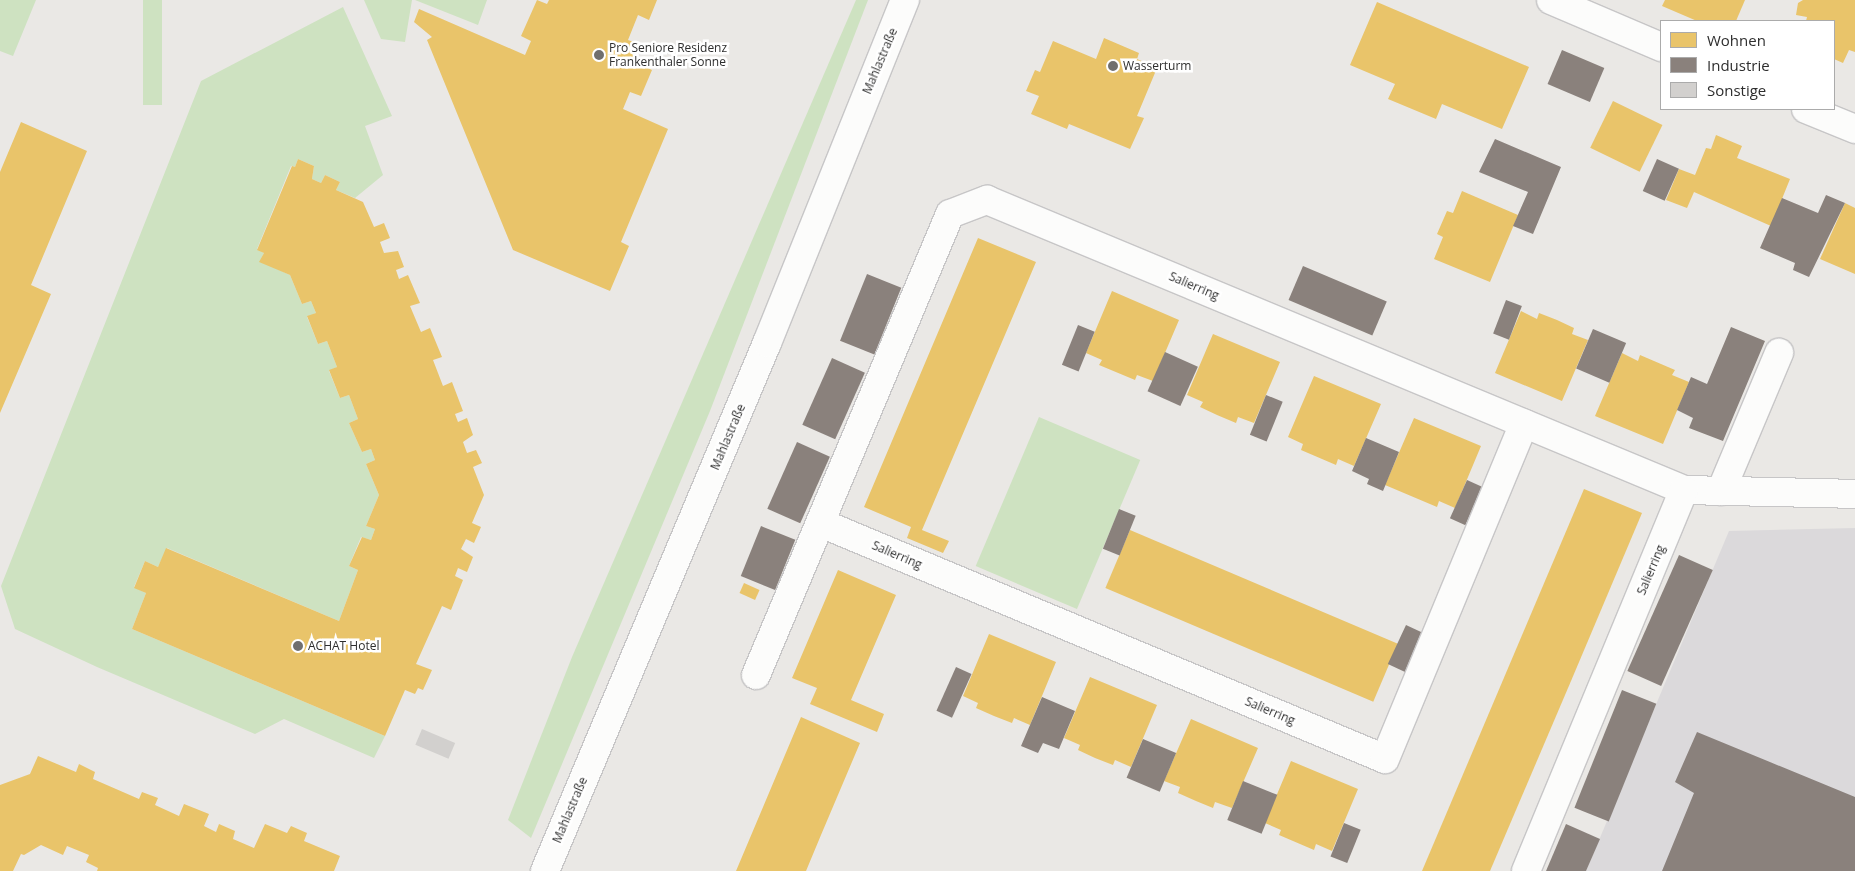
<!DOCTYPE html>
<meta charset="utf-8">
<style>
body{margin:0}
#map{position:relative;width:1855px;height:871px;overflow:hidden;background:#eae8e5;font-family:"Open Sans",sans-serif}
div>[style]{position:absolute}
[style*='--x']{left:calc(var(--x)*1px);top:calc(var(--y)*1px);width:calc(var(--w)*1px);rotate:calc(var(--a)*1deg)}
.industrial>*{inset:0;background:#dbd9db}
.green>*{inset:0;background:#cee2c1;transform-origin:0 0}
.homes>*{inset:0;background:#e9c46a;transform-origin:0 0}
.industry>*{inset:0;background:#8a817c;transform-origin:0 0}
.building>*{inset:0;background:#d2d0ce;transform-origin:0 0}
.roads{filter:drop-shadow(1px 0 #c7c6c7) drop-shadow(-1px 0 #c7c6c7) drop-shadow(0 1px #c7c6c7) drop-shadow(0 -1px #c7c6c7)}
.minor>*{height:28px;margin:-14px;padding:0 14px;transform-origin:14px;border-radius:14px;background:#fcfcfb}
.dots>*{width:14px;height:14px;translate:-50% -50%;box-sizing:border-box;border:2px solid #fff;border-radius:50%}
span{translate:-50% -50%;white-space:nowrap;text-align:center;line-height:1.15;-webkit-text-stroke:5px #fff;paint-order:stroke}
.poi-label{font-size:12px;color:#2e2e2e}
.left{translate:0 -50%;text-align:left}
.street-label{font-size:12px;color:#2e2e2e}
.legend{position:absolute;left:1660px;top:20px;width:175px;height:90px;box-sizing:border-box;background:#fff;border:1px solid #ababab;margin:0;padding:6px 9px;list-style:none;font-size:15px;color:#2e2e2e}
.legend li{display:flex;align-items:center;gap:10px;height:25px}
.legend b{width:25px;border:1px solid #ababab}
</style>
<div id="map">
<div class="industrial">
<div style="clip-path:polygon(1855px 528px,1855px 871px,1586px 871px,1729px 531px)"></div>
</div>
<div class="green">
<div style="clip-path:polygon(0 0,36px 0,13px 56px,0 51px)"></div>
<div style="left:143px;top:0;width:19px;height:105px"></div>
<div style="clip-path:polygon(364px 0,412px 0,405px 42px,381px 39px)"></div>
<div style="clip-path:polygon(415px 0,487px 0,478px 25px)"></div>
<div style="clip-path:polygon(856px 0,868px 0,710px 411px,531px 838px,508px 820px,572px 657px)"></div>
<div style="clip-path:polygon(343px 7px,392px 116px,365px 126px,383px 175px,355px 198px,336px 190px,340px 182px,325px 175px,321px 183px,312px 179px,314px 166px,298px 159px,295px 167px,291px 166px,257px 249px,264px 253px,260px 261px,290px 275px,302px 304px,311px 301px,316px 313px,307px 317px,318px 344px,327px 341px,337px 367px,329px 371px,340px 398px,349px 395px,358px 419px,349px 423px,362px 452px,371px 449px,375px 460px,366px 464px,379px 495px,366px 526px,375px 529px,371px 540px,361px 537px,349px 566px,358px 570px,339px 621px,167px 548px,158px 567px,145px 561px,134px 587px,146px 593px,132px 629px,385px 736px,374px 758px,284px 719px,255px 734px,97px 667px,15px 629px,1px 586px,201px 81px)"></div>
<div style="left:1039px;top:417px;width:110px;height:162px;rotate:23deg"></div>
</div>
<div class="homes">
<div style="clip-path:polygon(537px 0,547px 4px,549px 0,657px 0,649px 20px,638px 15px,628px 40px,639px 44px,634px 56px,644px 60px,641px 65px,652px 70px,641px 96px,630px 92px,623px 109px,668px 129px,621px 242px,629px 246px,610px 291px,513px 250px,427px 40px,432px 37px,414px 22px,419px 9px,525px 55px,531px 41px,521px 36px)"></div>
<div style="clip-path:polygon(1665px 0,1745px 0,1736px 21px,1697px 21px,1662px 6px)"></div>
<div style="clip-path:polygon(1803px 0,1855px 0,1855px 52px,1849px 50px,1843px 63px,1834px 59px,1834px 21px,1806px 21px,1807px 17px,1796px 15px,1798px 3px)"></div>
<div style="clip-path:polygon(1377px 2px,1529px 67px,1502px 129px,1442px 104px,1436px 119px,1388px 99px,1395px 84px,1350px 65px)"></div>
<div style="clip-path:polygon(1104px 38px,1139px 53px,1137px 59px,1157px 68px,1137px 116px,1144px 118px,1130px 149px,1069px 124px,1067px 129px,1031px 114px,1039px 96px,1026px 91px,1035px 70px,1040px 72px,1053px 41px,1096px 59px)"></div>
<div style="left:1613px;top:101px;width:55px;height:52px;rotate:26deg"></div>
<div style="clip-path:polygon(21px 122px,87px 151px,31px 285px,51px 294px,0 413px,0 172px)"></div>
<div style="clip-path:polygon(1716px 135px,1742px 146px,1737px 158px,1790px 179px,1771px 226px,1694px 192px,1687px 208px,1666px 200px,1679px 169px,1695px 175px,1706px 148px,1711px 149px)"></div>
<div style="clip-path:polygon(298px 159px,314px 166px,312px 179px,321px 183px,325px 175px,340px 182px,336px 190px,363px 202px,374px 227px,384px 223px,390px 238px,380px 242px,384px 253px,398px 251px,404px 267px,396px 270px,399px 279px,408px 275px,420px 303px,410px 306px,421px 332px,430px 328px,442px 357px,433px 360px,443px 386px,452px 382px,463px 411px,455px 414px,458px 422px,467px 418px,473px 435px,463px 442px,467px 453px,476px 450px,482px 463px,473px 467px,484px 495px,472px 523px,481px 527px,474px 543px,466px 539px,461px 549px,473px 557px,467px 572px,458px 568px,455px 576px,463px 580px,451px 610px,442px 606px,416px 664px,432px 670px,423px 690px,418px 688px,415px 694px,405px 690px,385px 736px,132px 629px,146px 593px,134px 588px,145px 561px,158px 567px,166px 548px,339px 621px,358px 570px,349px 566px,362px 537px,371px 540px,375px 529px,366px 526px,379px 495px,366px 464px,375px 460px,371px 449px,362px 452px,349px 423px,358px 419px,349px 395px,340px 398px,329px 370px,337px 367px,327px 341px,318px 344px,307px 316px,316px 313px,311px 301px,302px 304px,290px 275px,259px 262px,264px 253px,257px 250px,292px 166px,295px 167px)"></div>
<div style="clip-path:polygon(1462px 191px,1518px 215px,1490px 282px,1434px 259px,1443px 237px,1437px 234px,1447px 211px,1453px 213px)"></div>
<div style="clip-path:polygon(1845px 203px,1855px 208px,1855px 274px,1820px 259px)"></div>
<div style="clip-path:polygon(978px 238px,1036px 262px,922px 530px,949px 541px,943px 553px,907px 538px,911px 527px,864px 507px)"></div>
<div style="clip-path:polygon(1112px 291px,1179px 320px,1153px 381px,1137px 375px,1135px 380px,1099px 365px,1102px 360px,1086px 353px)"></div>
<div style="clip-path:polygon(1521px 311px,1537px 319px,1539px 313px,1557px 320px,1574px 328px,1572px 334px,1588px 340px,1562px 401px,1495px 373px)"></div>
<div style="clip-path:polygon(1213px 334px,1280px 362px,1254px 423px,1238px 417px,1236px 423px,1217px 415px,1200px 407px,1203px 402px,1187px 395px)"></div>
<div style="clip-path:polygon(1622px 353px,1638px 361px,1640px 355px,1675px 370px,1672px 375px,1689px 382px,1663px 444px,1595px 416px)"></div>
<div style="clip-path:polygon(1314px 376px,1381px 404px,1354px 466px,1338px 459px,1336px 465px,1301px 450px,1303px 444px,1288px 437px)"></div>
<div style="clip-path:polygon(1414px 418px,1481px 446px,1455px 508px,1439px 501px,1437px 507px,1385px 485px)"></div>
<div style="clip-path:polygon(1584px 489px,1642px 513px,1571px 681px,1490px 871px,1422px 871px)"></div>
<div style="left:1130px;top:530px;width:291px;height:63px;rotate:23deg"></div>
<div style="clip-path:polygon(838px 570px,896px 595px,851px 700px,884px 714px,877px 732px,810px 704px,817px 688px,792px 678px)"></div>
<div style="left:744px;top:583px;width:17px;height:11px;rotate:24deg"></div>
<div style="clip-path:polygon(989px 634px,1056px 662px,1030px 725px,1014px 718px,1012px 723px,994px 716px,976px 708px,978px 703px,963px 696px)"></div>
<div style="clip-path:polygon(1090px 677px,1157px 705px,1131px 767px,1115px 760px,1113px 765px,1095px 758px,1078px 750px,1080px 745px,1064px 738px)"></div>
<div style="clip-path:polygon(801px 717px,860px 743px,821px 835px,806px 871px,736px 871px)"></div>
<div style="clip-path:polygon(1191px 719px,1258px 748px,1232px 808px,1215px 802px,1213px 808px,1196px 801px,1178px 793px,1180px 787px,1164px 781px)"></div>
<div style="clip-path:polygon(38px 756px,76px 772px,79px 764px,95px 772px,93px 779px,139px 799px,142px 792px,158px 798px,155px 805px,179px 816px,184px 804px,209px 814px,204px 826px,216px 832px,219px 824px,235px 831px,233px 839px,254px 848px,265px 824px,287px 833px,291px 826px,307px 833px,304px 841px,340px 856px,334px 871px,97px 871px,98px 868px,86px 862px,89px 855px,67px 846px,63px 855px,41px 845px,24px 855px,21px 854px,13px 871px,0 871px,0 785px,30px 774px)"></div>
<div style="clip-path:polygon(1291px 761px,1358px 789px,1332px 851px,1316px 844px,1314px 850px,1279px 835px,1281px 830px,1265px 823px)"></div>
</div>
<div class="industry">
<div style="left:1562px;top:50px;width:46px;height:37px;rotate:23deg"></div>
<div style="clip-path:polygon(1495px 139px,1561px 167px,1533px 234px,1513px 226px,1528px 192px,1479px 172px)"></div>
<div style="left:1657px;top:159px;width:24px;height:35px;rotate:24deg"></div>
<div style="clip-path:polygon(1826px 195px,1845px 203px,1809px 277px,1793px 270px,1795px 263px,1760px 248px,1782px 198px,1818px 213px)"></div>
<div style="left:1303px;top:266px;width:91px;height:37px;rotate:23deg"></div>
<div style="left:867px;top:274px;width:37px;height:72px;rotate:22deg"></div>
<div style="left:1506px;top:300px;width:17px;height:36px;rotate:21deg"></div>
<div style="left:1078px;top:325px;width:18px;height:43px;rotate:22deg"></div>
<div style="clip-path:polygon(1731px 327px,1765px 341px,1723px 441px,1689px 428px,1693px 418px,1677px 410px,1691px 377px,1707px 384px)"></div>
<div style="left:1593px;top:329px;width:36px;height:43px;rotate:23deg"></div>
<div style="left:1165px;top:352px;width:36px;height:43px;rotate:24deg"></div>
<div style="left:832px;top:358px;width:36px;height:73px;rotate:24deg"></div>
<div style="left:1266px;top:395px;width:18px;height:43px;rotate:22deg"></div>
<div style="clip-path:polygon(1366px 438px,1399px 452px,1383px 491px,1367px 484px,1369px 479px,1352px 471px)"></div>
<div style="left:797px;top:442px;width:36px;height:73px;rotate:24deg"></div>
<div style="left:1467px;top:480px;width:17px;height:42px;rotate:24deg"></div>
<div style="left:1119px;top:509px;width:18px;height:43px;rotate:22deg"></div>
<div style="left:761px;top:526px;width:37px;height:54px;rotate:22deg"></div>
<div style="left:1679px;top:555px;width:37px;height:127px;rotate:24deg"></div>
<div style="left:1406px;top:625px;width:19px;height:43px;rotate:25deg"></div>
<div style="left:956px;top:667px;width:17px;height:48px;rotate:24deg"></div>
<div style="left:1622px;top:690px;width:37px;height:127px;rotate:22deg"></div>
<div style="clip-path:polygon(1042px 697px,1075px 711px,1059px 749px,1043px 743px,1038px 753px,1021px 746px)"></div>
<div style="clip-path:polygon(1697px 732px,1855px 797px,1855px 871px,1662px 871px,1694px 793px,1675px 782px)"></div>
<div style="left:1143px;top:739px;width:36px;height:42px;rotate:23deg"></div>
<div style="left:1243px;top:781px;width:37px;height:42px;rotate:22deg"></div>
<div style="left:1344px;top:823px;width:18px;height:36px;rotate:22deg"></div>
<div style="clip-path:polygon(1566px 824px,1600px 839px,1586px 871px,1546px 871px)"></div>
</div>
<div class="building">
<div style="left:422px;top:729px;width:36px;height:17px;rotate:23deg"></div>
</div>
<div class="roads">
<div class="minor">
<div style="--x:1551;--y:0;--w:120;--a:23.1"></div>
<div style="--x:1806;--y:109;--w:53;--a:22.2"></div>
<div style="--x:1721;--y:491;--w:150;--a:-67.2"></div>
<div style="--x:821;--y:523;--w:611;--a:22.71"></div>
<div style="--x:1385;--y:759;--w:363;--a:-67.5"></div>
<div style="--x:756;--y:675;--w:500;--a:-67.18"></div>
<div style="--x:950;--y:214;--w:40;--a:-21"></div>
<div style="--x:987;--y:200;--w:755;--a:22.59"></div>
<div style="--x:1684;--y:490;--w:171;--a:1.3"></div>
<div style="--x:545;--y:871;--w:573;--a:-67.2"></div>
<div style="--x:767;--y:343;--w:370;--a:-68.1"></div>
<div style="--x:1526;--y:871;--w:412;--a:-67.5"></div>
</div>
</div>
<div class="dots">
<div style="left:599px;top:55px;background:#706f6e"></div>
<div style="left:1113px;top:66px;background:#706f6e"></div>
<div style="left:298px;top:646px;background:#706f6e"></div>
</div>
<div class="poi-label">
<span class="left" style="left:609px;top:55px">Pro Seniore Residenz<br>Frankenthaler Sonne</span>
<span class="left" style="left:1123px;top:66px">Wasserturm</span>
<span class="left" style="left:308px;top:646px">ACHAT Hotel</span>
</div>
<div class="street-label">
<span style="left:880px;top:61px;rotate:-67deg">Mahlastraße</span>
<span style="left:1194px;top:286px;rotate:23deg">Salierring</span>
<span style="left:728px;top:437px;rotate:-67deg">Mahlastraße</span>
<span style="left:897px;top:555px;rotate:23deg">Salierring</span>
<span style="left:1651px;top:570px;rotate:-67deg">Salierring</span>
<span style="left:1270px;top:711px;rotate:23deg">Salierring</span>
<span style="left:570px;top:810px;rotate:-67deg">Mahlastraße</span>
</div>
<ul class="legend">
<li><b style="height:14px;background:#e9c46a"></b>Wohnen</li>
<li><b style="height:14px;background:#8a817c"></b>Industrie</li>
<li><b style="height:14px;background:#d2d0ce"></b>Sonstige</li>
</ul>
</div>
